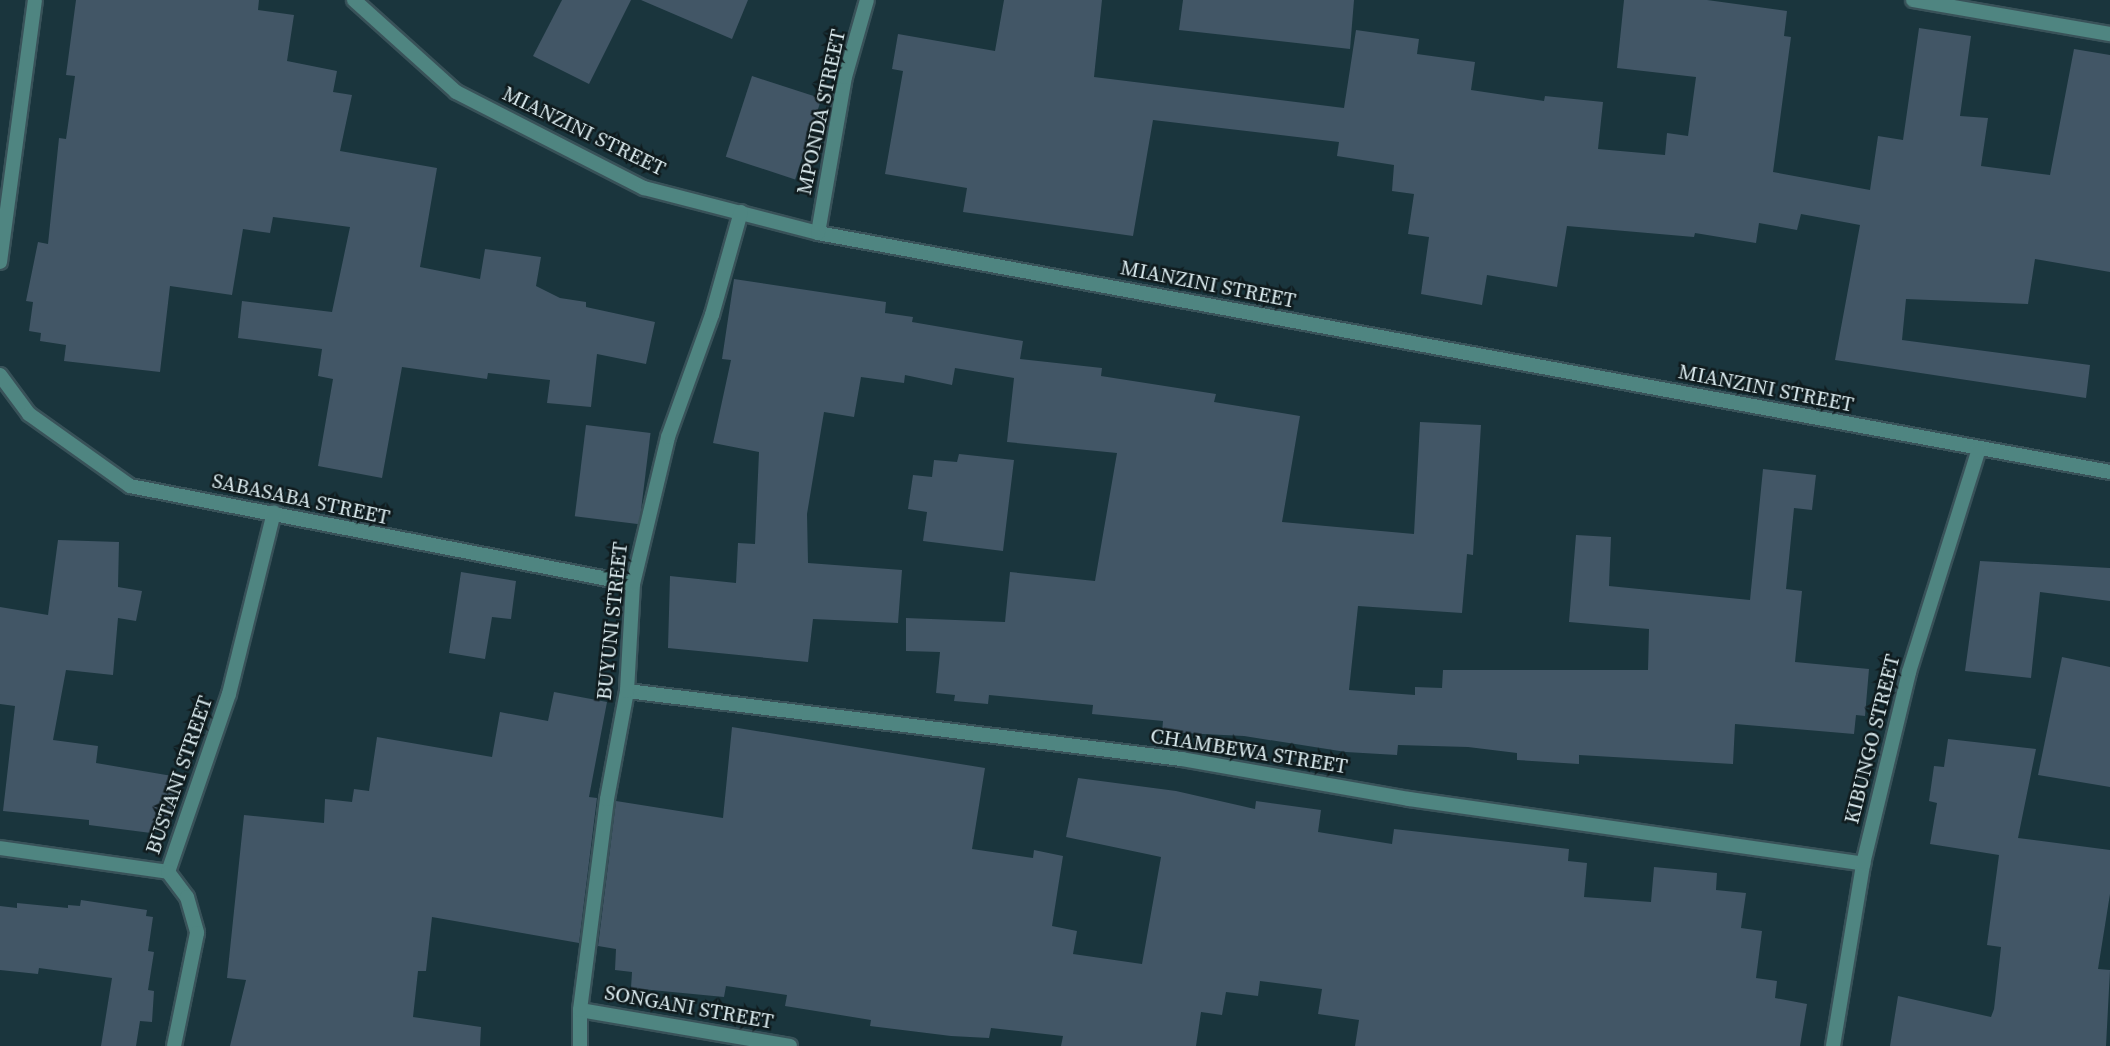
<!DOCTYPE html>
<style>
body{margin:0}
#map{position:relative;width:2110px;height:1046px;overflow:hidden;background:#1a353d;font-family:"Source Serif 4",serif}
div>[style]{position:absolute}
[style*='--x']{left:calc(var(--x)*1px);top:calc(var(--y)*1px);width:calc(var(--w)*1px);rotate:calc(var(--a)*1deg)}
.building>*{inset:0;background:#425666;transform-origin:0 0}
.roads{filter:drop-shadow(2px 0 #395259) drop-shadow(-2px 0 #395259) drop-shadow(0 2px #395259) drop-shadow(0 -2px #395259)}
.street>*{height:14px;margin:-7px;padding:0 7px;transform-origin:7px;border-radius:7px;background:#4f8581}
span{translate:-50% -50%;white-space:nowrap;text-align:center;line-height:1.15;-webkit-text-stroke:5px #0f1b1e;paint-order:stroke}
.street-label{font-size:21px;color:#daeaee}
</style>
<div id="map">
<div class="building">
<div style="clip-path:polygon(76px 0,259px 0,258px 10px,294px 15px,287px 61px,337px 71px,333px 92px,352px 95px,340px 151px,437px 168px,420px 267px,480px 279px,485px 249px,541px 257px,536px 286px,560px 298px,586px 302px,586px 307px,655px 322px,646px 364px,597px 354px,591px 407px,547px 403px,550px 380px,488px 373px,487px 379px,402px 367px,382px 478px,318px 466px,333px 379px,318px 376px,322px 349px,238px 338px,242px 301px,332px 312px,350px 227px,273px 217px,270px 233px,243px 229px,232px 295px,170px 286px,160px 372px,64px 361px,66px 345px,40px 341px,41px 333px,29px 331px,33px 302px,26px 301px,38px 242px,48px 244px,59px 138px,66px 139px,75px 76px,66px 75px)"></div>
<div style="clip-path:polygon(562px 0,631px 0,589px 84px,533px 56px)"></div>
<div style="clip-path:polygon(641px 0,748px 0,732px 39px)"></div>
<div style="clip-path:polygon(1004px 0,1102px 0,1094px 77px,1344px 108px,1356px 30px,1419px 39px,1417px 54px,1475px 62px,1471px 90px,1544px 101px,1545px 96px,1603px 102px,1598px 149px,1665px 155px,1667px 133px,1688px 136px,1696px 77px,1617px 68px,1624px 0,1707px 0,1787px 11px,1784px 36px,1791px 37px,1773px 172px,1870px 190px,1878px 136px,1903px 140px,1919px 28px,1971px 36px,1960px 116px,1988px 118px,1981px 166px,2050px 175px,2074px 49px,2110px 55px,2110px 272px,2035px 259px,2028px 304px,1906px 299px,1902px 340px,2090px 365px,2086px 398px,1835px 360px,1860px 225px,1801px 214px,1797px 230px,1759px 223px,1756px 243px,1695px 233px,1694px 237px,1567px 226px,1557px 287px,1487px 275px,1482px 305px,1421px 294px,1429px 237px,1408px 234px,1414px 194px,1392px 191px,1394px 165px,1337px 156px,1339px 142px,1153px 120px,1133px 236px,963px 212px,967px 188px,885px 174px,903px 71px,892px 69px,898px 34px,995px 51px)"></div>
<div style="clip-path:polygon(1183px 0,1354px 0,1350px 49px,1179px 30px)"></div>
<div style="left:752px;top:76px;width:73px;height:85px;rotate:18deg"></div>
<div style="clip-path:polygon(734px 279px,886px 302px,885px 313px,913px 317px,912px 322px,1023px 341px,1020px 359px,1102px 368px,1101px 376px,1216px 394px,1214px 402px,1300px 416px,1282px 522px,1414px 534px,1420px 422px,1481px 425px,1473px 555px,1467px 554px,1462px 613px,1358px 606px,1349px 690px,1415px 695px,1415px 687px,1442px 688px,1443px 670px,1648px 670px,1649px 629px,1569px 622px,1576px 535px,1611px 537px,1609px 586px,1750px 600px,1763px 469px,1816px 475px,1812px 510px,1794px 508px,1786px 589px,1802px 591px,1795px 662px,1869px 669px,1865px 716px,1856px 715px,1854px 734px,1735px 724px,1733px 764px,1579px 755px,1579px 764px,1517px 760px,1517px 753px,1468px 747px,1398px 745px,1397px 755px,1346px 752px,1244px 736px,1162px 732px,1163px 721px,1092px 714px,1093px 705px,989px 695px,988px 704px,954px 701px,955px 695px,936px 693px,940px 652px,906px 651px,906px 618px,1005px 622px,1010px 572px,1095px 581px,1117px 453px,1007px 442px,1014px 378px,955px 368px,952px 385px,905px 375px,904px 383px,861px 377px,854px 417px,824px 412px,807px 514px,808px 563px,902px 570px,898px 623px,813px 619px,808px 662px,668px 648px,670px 576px,736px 583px,738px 543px,755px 544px,759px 452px,713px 443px,731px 360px,722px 359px)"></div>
<div style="left:586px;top:425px;width:65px;height:92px;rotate:7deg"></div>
<div style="clip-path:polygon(959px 454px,1014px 460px,1003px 551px,923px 541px,927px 512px,908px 509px,913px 475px,932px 477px,934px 460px,957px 462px)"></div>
<div style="clip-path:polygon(58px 540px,119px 542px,118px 587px,142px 591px,136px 621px,118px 618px,113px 675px,66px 670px,53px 740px,98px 746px,96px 763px,178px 777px,170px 824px,151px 833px,89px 825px,89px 820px,3px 811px,15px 706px,0 704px,0 607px,48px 615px)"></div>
<div style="clip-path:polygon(1980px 561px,2110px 568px,2110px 601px,2040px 592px,2031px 678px,1965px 671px)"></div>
<div style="clip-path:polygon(461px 572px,516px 581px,511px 619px,492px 617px,485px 659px,449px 653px)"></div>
<div style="clip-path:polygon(2062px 657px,2110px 667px,2110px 787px,2038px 775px)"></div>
<div style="clip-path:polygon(554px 692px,607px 702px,589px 797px,597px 798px,579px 943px,432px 917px,426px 971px,418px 971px,413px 1017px,481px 1027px,480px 1046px,230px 1046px,246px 980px,227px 978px,244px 815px,324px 823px,325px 799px,352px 802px,354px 789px,369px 791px,377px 737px,492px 757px,500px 712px,548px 721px)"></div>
<div style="clip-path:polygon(732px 727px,985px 768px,972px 849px,1033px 858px,1034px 850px,1063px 856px,1052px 926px,1077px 931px,1073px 954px,1142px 964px,1161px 857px,1066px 837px,1078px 778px,1176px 791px,1255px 809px,1256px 801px,1321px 810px,1318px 832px,1392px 844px,1394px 829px,1569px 849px,1568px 861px,1587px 863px,1584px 897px,1651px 902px,1654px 867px,1717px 873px,1716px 890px,1746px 893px,1741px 928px,1762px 931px,1756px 978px,1777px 981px,1775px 998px,1807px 1004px,1800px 1046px,1355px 1046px,1359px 1020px,1318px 1014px,1322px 989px,1260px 981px,1258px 996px,1226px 992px,1222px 1015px,1201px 1012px,1196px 1046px,1061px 1046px,1063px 1036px,991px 1028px,989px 1038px,951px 1036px,870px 1026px,871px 1020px,785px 1006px,787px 995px,726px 986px,724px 997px,631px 988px,632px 972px,615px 970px,616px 949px,598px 946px,616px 801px,723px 818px)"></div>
<div style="clip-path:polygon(1948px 739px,2036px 749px,2018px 838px,2110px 850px,2110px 894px,2098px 969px,2110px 970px,2106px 1046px,1890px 1046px,1898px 996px,1991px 1017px,1994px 1009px,2001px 947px,1987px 945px,1999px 855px,1930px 844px,1937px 803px,1929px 801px,1934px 766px,1944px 767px)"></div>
<div style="clip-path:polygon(81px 900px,147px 910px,146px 916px,153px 917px,148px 951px,154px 952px,148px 990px,154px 991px,152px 1022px,140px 1021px,136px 1046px,101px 1046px,112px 978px,39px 968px,38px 974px,0 970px,0 906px,17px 908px,17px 903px,68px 908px,68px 905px,80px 906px)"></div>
</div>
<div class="roads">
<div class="street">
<div style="--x:354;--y:0;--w:137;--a:42"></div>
<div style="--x:456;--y:92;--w:211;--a:27.1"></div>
<div style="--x:644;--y:188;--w:180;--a:14.5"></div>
<div style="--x:818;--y:233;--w:1314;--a:10.48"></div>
<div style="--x:1913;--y:0;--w:200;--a:9.8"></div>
<div style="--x:818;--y:233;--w:158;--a:-80.2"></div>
<div style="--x:845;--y:77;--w:80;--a:-74.1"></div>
<div style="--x:0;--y:262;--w:264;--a:-82.4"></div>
<div style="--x:0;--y:375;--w:49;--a:53.4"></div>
<div style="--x:29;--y:414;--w:124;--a:35.5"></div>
<div style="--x:130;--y:486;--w:512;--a:11.02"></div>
<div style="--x:627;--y:691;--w:559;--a:6.99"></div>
<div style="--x:1182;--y:759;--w:230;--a:10"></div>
<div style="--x:1409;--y:799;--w:459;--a:8.1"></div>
<div style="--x:0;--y:848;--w:170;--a:8.1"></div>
<div style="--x:168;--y:872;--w:188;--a:-71.1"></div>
<div style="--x:229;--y:694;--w:187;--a:-76.1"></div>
<div style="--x:168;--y:872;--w:31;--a:53"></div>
<div style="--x:187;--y:897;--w:37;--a:74"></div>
<div style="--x:197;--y:933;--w:115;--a:101.5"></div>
<div style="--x:580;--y:1010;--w:213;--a:9.7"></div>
<div style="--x:580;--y:1046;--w:36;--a:-90"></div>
<div style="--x:580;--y:1010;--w:213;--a:-82.7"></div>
<div style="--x:607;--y:799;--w:110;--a:-79.5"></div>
<div style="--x:627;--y:691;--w:107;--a:-86.8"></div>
<div style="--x:633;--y:584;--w:151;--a:-76.6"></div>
<div style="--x:668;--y:437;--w:130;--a:-70.2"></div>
<div style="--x:712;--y:315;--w:107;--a:-74.3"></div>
<div style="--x:1833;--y:1046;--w:184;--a:-80.6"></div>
<div style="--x:1863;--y:864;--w:197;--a:-76.5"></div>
<div style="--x:1909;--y:672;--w:234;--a:-72.6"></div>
</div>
</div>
<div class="street-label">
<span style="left:821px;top:112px;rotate:-78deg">MPONDA STREET</span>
<span style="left:584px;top:131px;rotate:26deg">MIANZINI STREET</span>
<span style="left:1208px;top:284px;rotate:11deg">MIANZINI STREET</span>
<span style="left:1766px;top:388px;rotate:11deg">MIANZINI STREET</span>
<span style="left:301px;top:499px;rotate:12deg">SABASABA STREET</span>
<span style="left:612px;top:621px;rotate:-84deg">BUYUNI STREET</span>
<span style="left:1872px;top:739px;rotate:-76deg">KIBUNGO STREET</span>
<span style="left:1249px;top:751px;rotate:9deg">CHAMBEWA STREET</span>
<span style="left:179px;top:775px;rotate:-71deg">BUSTANI STREET</span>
<span style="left:689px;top:1007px;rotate:10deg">SONGANI STREET</span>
</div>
</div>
